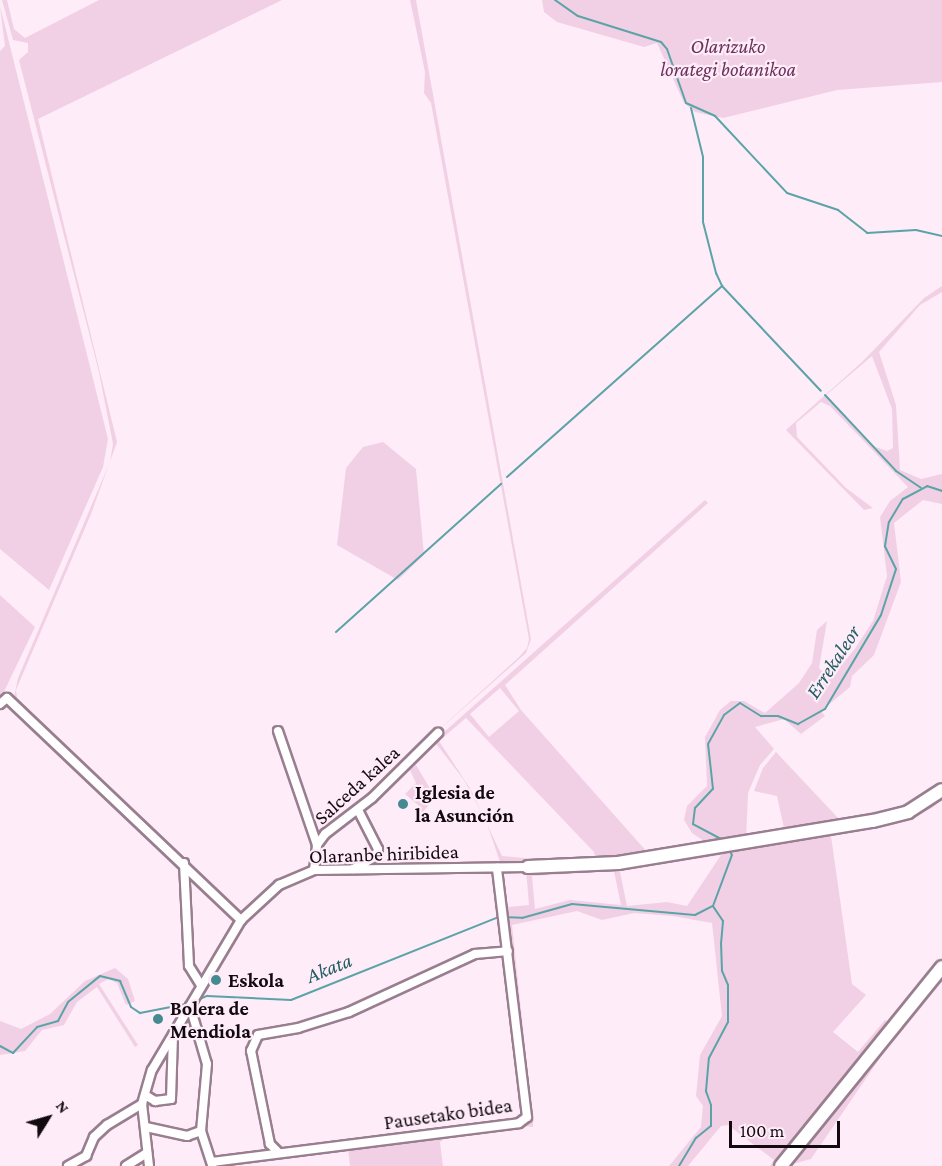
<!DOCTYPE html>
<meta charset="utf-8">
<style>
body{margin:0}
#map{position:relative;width:942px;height:1166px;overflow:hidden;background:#feecf8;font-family:"Crimson Pro",serif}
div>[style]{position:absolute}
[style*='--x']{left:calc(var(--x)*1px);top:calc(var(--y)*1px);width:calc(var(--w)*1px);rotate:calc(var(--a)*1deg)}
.green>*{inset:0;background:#f1d0e5}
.stream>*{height:2px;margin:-1px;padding:0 1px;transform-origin:1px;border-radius:1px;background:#5ca3a8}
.roads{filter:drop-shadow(2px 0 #997e8f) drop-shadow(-2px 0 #997e8f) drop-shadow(0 2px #997e8f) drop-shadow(0 -2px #997e8f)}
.street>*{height:8px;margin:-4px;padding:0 4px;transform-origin:4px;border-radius:4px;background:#fff}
.secondary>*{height:12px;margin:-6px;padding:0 6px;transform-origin:6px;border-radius:6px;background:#fff}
.dots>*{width:16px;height:16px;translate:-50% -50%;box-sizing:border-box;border:3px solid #feecf8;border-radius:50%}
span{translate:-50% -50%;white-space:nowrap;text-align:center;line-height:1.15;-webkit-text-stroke:4.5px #feecf8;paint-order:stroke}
.park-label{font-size:20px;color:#6b305b;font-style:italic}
.street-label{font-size:20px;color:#130a10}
.poi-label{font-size:20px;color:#130a10;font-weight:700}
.left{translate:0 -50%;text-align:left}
.water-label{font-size:21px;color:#235e63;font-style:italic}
.north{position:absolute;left:18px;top:1088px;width:60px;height:60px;-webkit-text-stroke:4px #feecf8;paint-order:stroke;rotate:53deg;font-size:16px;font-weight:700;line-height:24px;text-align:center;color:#130a10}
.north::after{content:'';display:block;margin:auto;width:21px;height:27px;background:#130a10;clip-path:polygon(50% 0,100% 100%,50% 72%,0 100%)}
.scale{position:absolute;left:729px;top:1121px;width:111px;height:27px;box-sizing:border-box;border:3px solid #130a10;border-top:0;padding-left:8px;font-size:18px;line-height:21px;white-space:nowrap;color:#130a10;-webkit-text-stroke:4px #feecf8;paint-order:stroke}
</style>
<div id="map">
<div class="green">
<div style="clip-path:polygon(2px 0,7px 0,14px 29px,25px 38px,99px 0,282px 0,38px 119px,117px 442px,91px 514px,16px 690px,17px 698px,157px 835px,14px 698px,18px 678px,110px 462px,113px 444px,99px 372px,19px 60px,28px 52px,28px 43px,13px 40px)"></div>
<div style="clip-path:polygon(410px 0,416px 0,531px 639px,526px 653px,432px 736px,519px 657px,527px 648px,529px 639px,431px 103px,424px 93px,425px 72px)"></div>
<div style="clip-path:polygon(542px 0,942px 0,942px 82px,837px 90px,723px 118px,695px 112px,684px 103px,657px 43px,644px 47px,557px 22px,544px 12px)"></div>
<div style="clip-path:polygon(0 6px,108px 439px,103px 467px,49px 590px,0 549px,0 51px,5px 46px)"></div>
<div style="clip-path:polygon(evenodd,942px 286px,942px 292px,920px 305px,879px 352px,896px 405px,900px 470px,921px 479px,942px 474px,942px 504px,923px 500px,894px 523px,901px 582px,874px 655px,852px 676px,850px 687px,821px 711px,825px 716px,801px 734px,784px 719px,755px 727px,774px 749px,760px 765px,748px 793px,746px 840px,644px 857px,500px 862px,486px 821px,464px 780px,434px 741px,705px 500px,708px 503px,505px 685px,521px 710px,648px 853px,707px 843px,692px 833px,684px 820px,687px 806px,707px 786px,705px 737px,720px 710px,731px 701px,744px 701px,765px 713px,799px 683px,812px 663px,817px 630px,827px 621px,819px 668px,825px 674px,835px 672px,854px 650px,873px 621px,887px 576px,880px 517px,890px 501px,908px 487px,830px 406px,821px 402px,796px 423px,797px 437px,846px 488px,873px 508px,864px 510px,786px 430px,862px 362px,924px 298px,942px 286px,872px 356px,892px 409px,893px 448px,887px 451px,873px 446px,826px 395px,872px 356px,942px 286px,500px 688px,519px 711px,489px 737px,470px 714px,500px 688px,942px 286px,466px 718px,594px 852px,595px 856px,543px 860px,502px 856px,471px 790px,439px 741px,466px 718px)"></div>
<div style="clip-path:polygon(383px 442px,416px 469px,424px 555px,398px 580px,337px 545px,346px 468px,363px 447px)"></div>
<div style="clip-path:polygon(0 595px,35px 627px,0 700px)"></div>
<div style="clip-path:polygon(776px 752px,839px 819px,911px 804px,942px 783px,942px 786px,916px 805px,900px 811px,785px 833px,777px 796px,754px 791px,763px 768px)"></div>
<div style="clip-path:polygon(416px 765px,435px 797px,419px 817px,418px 805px,405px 794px,416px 783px,410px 770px)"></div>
<div style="clip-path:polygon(evenodd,942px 794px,942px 799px,932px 808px,896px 824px,831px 836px,852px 984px,866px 995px,833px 1032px,858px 1052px,885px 1020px,890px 1022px,777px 1166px,770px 1166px,774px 1160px,728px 1125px,721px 1126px,688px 1166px,669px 1166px,701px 1127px,703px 1106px,696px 1096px,700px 1055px,722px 1016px,712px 923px,673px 916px,634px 913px,602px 920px,577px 911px,512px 925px,533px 1123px,533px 1127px,526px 1126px,530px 1120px,507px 907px,529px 905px,526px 869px,619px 867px,627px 906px,667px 902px,687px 906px,721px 855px,657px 865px,657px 861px,889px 821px,942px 794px,614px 871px,621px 905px,570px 900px,535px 909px,532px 876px,614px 871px)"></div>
<div style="clip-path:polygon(115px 968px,128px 979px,135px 1001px,126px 1005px,117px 983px,108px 979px,99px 984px,138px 1045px,135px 1047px,97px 987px,77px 1002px,64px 1025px,42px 1030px,25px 1051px,0 1055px,0 1021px,21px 1029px,50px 1014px,85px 981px)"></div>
<div style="clip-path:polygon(923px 995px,811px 1159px,785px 1166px)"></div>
<div style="clip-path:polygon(449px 1136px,440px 1142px,443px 1166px,350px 1166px,348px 1148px)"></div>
</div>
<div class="stream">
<div style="--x:555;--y:0;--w:28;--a:35"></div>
<div style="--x:578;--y:16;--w:87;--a:17.4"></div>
<div style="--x:661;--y:42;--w:9;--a:49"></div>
<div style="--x:667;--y:49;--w:57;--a:70.6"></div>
<div style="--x:686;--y:103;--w:32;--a:24"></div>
<div style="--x:715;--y:116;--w:105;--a:46.9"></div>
<div style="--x:787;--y:193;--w:54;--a:18.4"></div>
<div style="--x:838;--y:210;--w:37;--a:38"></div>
<div style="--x:867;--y:233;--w:49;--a:-3.5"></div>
<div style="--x:916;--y:230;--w:27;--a:13"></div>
<div style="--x:691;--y:108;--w:50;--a:76.2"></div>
<div style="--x:703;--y:157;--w:65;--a:90"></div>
<div style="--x:703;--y:222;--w:53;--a:75.7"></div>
<div style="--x:716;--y:273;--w:14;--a:65"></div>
<div style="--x:722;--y:286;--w:144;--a:46.7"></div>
<div style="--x:825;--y:395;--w:104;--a:46.9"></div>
<div style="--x:896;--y:471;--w:30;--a:34"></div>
<div style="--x:507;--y:477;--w:288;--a:-41.6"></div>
<div style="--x:336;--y:632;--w:222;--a:-41.9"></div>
<div style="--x:723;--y:840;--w:34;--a:-152"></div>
<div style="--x:693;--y:824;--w:16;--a:-83"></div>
<div style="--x:695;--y:808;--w:26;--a:-47"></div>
<div style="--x:713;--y:789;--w:45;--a:-96.3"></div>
<div style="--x:708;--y:744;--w:33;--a:-61"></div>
<div style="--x:724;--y:715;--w:20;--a:-37"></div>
<div style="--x:740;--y:703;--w:25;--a:32"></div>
<div style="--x:761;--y:716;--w:17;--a:0"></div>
<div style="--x:778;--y:716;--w:22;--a:22"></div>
<div style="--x:798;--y:724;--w:31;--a:-29"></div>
<div style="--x:825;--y:709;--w:109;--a:-59.2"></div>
<div style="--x:881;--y:615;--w:48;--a:-71.9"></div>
<div style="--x:896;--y:569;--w:25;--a:-116"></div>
<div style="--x:885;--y:546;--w:24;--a:-81"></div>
<div style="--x:889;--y:522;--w:27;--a:-59"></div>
<div style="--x:903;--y:499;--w:27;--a:-28"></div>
<div style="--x:927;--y:486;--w:16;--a:18"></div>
<div style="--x:197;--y:1000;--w:11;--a:-22"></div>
<div style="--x:207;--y:996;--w:84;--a:2.7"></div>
<div style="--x:291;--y:1000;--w:224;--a:-21.8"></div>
<div style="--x:499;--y:917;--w:23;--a:2"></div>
<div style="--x:522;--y:918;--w:52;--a:-15.6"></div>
<div style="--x:572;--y:904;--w:123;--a:5.1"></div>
<div style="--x:695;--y:915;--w:20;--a:-27"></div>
<div style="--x:0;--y:1046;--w:15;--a:28"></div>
<div style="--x:13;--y:1053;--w:35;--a:-47"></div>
<div style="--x:37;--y:1027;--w:22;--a:-16"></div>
<div style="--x:58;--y:1021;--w:21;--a:-62"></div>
<div style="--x:68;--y:1002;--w:41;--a:-39.1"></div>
<div style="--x:100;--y:976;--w:21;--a:14"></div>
<div style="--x:120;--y:981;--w:28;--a:67"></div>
<div style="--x:131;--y:1007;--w:11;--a:34"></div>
<div style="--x:140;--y:1013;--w:47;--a:-11.1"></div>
<div style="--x:679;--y:1166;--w:33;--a:-59"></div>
<div style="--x:696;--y:1138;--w:19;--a:-39"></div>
<div style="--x:711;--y:1126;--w:21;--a:-90"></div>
<div style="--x:711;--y:1105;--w:15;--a:-110"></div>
<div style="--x:706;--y:1091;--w:33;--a:-85"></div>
<div style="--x:709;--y:1058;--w:41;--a:-62.2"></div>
<div style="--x:728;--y:1022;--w:37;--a:-90"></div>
<div style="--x:728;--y:985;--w:15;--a:-113"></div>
<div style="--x:722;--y:971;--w:27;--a:-92"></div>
<div style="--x:721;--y:944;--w:23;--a:-85"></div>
<div style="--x:723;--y:921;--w:18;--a:-124"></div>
<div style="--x:713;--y:906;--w:54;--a:-69.6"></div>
<div style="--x:732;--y:855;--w:6;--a:-121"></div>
</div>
<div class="roads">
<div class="street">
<div style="--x:0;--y:704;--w:9;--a:-41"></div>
<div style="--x:7;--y:698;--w:323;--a:43.5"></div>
<div style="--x:278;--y:731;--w:120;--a:71.1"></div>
<div style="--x:184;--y:863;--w:103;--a:87.2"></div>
<div style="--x:189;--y:966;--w:22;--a:58"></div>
<div style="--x:353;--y:869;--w:26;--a:-29"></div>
<div style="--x:376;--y:856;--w:7;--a:-74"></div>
<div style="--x:378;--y:849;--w:44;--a:-117.1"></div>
<div style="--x:314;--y:870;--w:25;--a:-83"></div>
<div style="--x:317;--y:845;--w:14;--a:-54"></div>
<div style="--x:325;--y:834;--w:59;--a:-37.5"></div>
<div style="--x:372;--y:798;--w:93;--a:-44.6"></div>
<div style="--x:190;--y:1006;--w:60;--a:73.7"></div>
<div style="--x:207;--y:1064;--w:67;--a:95.1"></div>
<div style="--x:201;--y:1131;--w:36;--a:72"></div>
<div style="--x:145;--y:1095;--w:12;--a:31"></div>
<div style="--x:155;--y:1101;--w:16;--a:-7"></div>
<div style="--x:171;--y:1099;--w:64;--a:-88.2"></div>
<div style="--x:146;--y:1127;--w:42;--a:12.4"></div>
<div style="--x:187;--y:1136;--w:15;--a:-20"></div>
<div style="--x:279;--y:1153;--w:13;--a:-135"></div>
<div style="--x:270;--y:1144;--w:95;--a:-101.5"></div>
<div style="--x:251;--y:1051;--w:17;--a:-66"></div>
<div style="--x:258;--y:1035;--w:41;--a:-9.9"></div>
<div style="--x:298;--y:1028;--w:53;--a:-17.4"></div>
<div style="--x:349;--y:1012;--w:139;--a:-24.7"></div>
<div style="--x:475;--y:954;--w:33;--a:-5"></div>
<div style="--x:212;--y:1162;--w:309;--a:-7.2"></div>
<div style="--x:519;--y:1123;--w:10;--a:-37"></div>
<div style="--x:527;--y:1117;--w:251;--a:-96.9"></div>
<div style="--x:68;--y:1166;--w:21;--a:-29"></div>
<div style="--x:86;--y:1156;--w:21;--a:-67"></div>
<div style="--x:94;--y:1137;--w:18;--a:-43"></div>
<div style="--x:107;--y:1125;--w:41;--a:-31"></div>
<div style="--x:126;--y:1166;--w:25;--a:-32"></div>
<div style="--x:149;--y:1166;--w:62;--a:-96.4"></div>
<div style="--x:142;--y:1104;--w:35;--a:-74"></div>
<div style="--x:152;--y:1070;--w:174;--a:-59.3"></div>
<div style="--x:241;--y:920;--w:52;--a:-42.6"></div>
<div style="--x:279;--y:885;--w:38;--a:-23"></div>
<div style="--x:314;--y:870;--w:214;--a:-0.8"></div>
</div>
<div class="secondary">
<div style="--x:528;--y:867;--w:90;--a:-2.5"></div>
<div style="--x:618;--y:863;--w:258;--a:-9.4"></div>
<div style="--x:873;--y:821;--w:36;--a:-14"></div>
<div style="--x:908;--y:812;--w:40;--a:-32.9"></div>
<div style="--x:781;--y:1166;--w:256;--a:-51"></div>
</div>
</div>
<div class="dots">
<div style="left:403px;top:804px;background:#438b90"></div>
<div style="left:216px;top:980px;background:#438b90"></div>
<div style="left:158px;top:1019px;background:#438b90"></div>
</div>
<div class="park-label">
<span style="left:728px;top:58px">Olarizuko<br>lorategi botanikoa</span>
</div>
<div class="street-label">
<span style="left:357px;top:785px;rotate:-42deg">Salceda kalea</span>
<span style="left:384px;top:854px;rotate:-2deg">Olaranbe hiribidea</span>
<span style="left:448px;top:1114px;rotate:-8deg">Pausetako bidea</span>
</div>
<div class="poi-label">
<span class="left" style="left:415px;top:804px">Iglesia de<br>la Asunción</span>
<span class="left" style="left:228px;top:980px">Eskola</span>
<span class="left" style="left:170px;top:1020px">Bolera de<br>Mendiola</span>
</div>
<div class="water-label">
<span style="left:833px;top:662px;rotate:-57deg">Errekaleor</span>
<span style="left:329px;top:968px;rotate:-22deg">Akata</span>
</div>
<div class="north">N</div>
<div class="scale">100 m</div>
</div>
